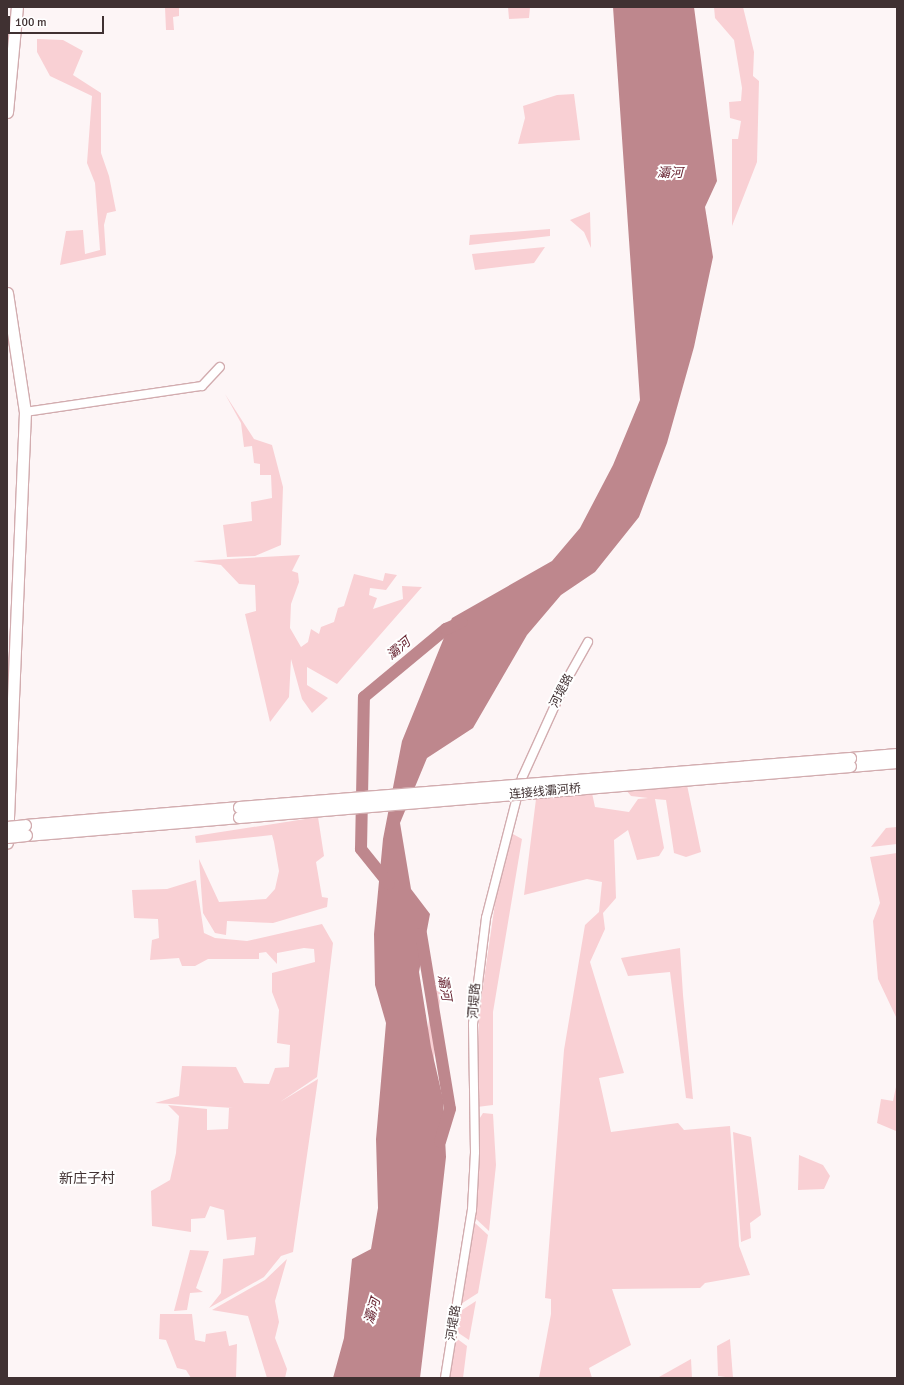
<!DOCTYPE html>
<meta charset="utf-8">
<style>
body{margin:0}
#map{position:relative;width:904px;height:1385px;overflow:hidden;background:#fdf5f6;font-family:Signika,"Noto Sans SC",sans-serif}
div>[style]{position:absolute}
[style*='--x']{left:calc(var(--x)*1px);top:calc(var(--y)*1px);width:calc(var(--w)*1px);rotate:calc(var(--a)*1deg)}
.green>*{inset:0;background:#f9d0d4;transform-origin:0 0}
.water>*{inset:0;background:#be878d}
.river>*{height:12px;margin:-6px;padding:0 6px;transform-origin:6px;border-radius:6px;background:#be878d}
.roads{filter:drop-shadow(1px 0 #d2acaf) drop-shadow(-1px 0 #d2acaf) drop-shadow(0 1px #d2acaf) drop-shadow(0 -1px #d2acaf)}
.minor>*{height:8px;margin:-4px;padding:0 4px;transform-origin:4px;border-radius:4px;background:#fff}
.major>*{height:11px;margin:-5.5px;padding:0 5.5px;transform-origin:5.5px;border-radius:5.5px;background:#fff}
.bridges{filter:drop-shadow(1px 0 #d2acaf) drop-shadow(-1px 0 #d2acaf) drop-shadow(0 1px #d2acaf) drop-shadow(0 -1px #d2acaf)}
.major-bridge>*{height:11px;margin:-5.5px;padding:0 5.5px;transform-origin:5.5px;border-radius:5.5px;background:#fff}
span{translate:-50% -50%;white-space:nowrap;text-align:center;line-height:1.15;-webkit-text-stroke:4px #fff;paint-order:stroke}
.street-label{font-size:12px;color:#403132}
.water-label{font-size:13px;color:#672330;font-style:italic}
.quarter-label{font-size:14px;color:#403132}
.frame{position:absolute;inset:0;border:8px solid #403132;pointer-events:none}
.scale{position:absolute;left:8px;top:16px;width:96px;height:18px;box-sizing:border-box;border:2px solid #403132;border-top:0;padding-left:5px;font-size:12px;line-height:14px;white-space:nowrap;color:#403132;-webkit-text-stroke:3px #fff;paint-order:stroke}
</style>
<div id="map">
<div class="green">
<div style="clip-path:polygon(165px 7px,179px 7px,179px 16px,173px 17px,174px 30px,166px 30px)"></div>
<div style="clip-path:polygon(508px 7px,530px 7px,529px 18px,509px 19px)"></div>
<div style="clip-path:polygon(714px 7px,743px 7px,754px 52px,753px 76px,759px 81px,757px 162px,732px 226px,732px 139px,738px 139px,741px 121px,730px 118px,729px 102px,741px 101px,742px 88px,734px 40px,715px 18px)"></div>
<div style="clip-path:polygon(37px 39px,63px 40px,83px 51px,73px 75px,101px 93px,101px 153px,109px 176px,116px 211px,107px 213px,104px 225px,106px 255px,60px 265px,66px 231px,83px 230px,85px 254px,100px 250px,95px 183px,87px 163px,92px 96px,50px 76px,37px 52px)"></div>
<div style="clip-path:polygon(574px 94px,580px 140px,518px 144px,525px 118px,523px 106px,557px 95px)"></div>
<div style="clip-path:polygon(590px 212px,591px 248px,584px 232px,570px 220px)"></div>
<div style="clip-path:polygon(550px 229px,550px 236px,469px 245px,470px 235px)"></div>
<div style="clip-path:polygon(545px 247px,534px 263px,475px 270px,472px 254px)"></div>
<div style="clip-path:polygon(225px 394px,254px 439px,272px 445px,283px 487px,281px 545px,255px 556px,227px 557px,223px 525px,252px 521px,251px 502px,272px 498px,271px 475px,260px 475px,260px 464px,254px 463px,252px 446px,244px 447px,241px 423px)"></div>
<div style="clip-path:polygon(300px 555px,292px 571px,298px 573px,299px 582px,291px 604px,290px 628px,301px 647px,308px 642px,311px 629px,319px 634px,321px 627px,334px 622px,338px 608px,344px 606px,354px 574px,383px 581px,385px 573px,397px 575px,386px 590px,370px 588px,369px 595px,377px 598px,373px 609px,403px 599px,402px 586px,422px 587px,337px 684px,307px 667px,307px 685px,328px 698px,312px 713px,302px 699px,291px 659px,289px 697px,270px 722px,245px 614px,256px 611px,255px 585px,239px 584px,221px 565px,193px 561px)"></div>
<div style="clip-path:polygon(687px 785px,701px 852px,686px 857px,674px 853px,666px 800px,655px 799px,664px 848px,659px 856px,637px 860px,628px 830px,614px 840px,616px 898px,603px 913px,605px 929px,590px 962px,624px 1073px,599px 1078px,611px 1132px,678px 1123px,684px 1130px,730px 1126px,739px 1246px,750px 1275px,705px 1283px,700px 1288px,612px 1289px,631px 1345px,589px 1368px,592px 1378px,539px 1378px,551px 1314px,551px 1299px,545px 1298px,564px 1050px,585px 925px,599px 912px,602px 882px,587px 879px,524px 895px,536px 799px,592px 793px,595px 807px,629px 812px,638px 799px,648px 798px,631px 796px,626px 790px)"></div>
<div style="clip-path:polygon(318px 817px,324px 856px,316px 862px,322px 897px,328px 898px,327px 907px,273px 923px,227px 921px,226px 935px,215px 933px,203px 913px,199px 859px,219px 902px,266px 899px,275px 889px,279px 871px,274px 842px,272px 835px,196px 843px,195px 836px)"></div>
<div style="clip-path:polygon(897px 827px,897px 844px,871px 847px,886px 828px)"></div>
<div style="clip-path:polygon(511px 833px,522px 839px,493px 1012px,493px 1105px,477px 1107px,479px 1014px,499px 876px)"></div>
<div style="clip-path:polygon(897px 853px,897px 1019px,878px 979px,873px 921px,880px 903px,870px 857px)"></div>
<div style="clip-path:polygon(196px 880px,204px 933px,215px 938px,247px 941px,322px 924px,333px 943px,317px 1077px,280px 1102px,318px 1079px,293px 1252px,281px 1256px,264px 1277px,209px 1308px,221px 1293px,223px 1259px,254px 1255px,256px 1237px,227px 1240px,224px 1210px,210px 1206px,205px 1218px,191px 1219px,191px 1232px,152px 1226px,151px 1191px,170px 1180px,176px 1153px,179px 1116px,168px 1105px,207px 1109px,207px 1130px,228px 1129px,229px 1108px,233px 1108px,155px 1103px,179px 1096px,182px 1066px,236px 1067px,244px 1083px,269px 1084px,275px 1068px,289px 1067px,290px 1045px,277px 1043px,279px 1010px,272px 992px,272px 973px,315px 962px,314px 949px,304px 948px,277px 953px,277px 964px,266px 952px,259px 953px,259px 959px,208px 959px,195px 966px,182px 966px,179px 958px,150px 960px,152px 940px,159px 938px,158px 919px,134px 918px,132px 890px,167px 889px)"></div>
<div style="clip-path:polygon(680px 948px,683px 995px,693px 1099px,686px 1098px,670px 972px,628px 976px,621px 958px)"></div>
<div style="left:432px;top:990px;width:9px;height:105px;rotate:6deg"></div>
<div style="clip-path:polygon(896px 1087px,897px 1087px,897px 1137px,896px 1131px,877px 1123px,881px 1099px,893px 1101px)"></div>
<div style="clip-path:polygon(483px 1113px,493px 1114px,496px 1165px,489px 1231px,475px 1218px,478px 1121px)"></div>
<div style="clip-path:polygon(733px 1132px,751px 1137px,761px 1215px,750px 1223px,751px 1238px,741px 1242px)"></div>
<div style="clip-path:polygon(799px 1155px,823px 1165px,830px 1176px,824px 1189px,798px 1190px)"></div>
<div style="clip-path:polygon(475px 1223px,488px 1235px,478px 1293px,461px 1304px)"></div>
<div style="clip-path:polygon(190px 1250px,209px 1251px,196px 1288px,203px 1292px,190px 1293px,187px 1310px,174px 1311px)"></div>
<div style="clip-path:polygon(287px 1259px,275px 1301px,279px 1322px,275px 1338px,287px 1369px,285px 1378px,267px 1378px,248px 1316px,212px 1310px,265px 1280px)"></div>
<div style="clip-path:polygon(476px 1301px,469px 1340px,457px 1332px,459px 1312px)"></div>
<div style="clip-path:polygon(160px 1314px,192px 1314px,195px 1340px,205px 1342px,206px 1334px,226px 1331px,229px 1346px,237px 1344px,236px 1378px,191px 1378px,186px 1370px,177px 1368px,166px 1340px,159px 1339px)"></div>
<div style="clip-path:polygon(456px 1338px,467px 1346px,463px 1378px,449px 1378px)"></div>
<div style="clip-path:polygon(730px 1339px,733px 1378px,718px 1376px,717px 1346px)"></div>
<div style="clip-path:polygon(691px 1359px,692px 1378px,659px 1378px,659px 1377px)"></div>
</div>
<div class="water">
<div style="clip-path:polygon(613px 7px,694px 7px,717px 181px,705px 207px,713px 257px,694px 347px,667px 443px,639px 517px,595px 572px,561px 595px,527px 635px,473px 728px,427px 758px,400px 823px,411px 889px,430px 914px,419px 972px,431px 1047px,443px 1099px,446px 1157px,438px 1228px,420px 1378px,333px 1378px,344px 1338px,352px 1259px,371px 1249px,378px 1208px,376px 1139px,386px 1023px,375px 985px,374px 934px,383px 839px,402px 741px,452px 618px,552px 561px,580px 528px,613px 465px,640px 400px)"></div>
</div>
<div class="river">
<div style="--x:389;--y:884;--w:45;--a:-128.7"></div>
<div style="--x:361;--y:849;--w:152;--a:-88.9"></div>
<div style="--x:364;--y:697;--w:107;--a:-39.7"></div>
<div style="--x:446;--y:629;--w:17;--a:-24"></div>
<div style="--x:421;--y:934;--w:177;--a:80.6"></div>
<div style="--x:450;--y:1109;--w:34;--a:107"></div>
</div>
<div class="roads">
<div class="minor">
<div style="--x:25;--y:412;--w:179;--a:-8.4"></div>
<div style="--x:202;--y:386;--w:26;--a:-47"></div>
<div style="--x:445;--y:1378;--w:170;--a:-80.9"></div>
<div style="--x:472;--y:1210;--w:58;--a:-87"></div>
<div style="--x:475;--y:1152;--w:128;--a:-90.9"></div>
<div style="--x:473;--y:1024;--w:107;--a:-83"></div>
<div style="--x:486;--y:918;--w:145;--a:-75.6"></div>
<div style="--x:522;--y:778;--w:104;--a:-65.6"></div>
<div style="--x:565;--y:683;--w:47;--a:-60.7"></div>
</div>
<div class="major">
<div style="--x:7;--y:112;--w:105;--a:-84.6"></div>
<div style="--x:7;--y:293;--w:120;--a:81.4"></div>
<div style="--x:25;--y:412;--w:431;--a:92.4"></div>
<div style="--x:850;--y:758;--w:47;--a:-4.9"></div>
<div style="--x:850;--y:766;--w:47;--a:-4.9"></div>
<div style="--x:25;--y:825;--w:215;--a:-4.8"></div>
<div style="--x:26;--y:835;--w:214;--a:-4.8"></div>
</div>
</div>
<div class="bridges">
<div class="major-bridge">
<div style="--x:239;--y:807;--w:613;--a:-4.59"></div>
<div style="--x:239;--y:817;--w:613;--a:-4.77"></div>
<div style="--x:7;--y:827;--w:18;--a:-6"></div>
<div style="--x:7;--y:837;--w:19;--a:-6"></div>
</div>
</div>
<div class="street-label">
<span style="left:562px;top:691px;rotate:-63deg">河堤路</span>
<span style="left:545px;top:792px;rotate:-5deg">连接线灞河桥</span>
<span style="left:475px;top:1001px;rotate:-86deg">河堤路</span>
<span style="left:454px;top:1323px;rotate:-81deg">河堤路</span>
</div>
<div class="water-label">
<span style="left:670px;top:173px">灞河</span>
<span style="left:399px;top:649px;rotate:-40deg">灞河</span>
<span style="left:444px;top:988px;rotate:80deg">灞河</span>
<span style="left:373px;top:1311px;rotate:-73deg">灞河</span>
</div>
<div class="quarter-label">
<span style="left:87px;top:1179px">新庄子村</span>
</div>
<div class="frame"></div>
<div class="scale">100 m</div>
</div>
